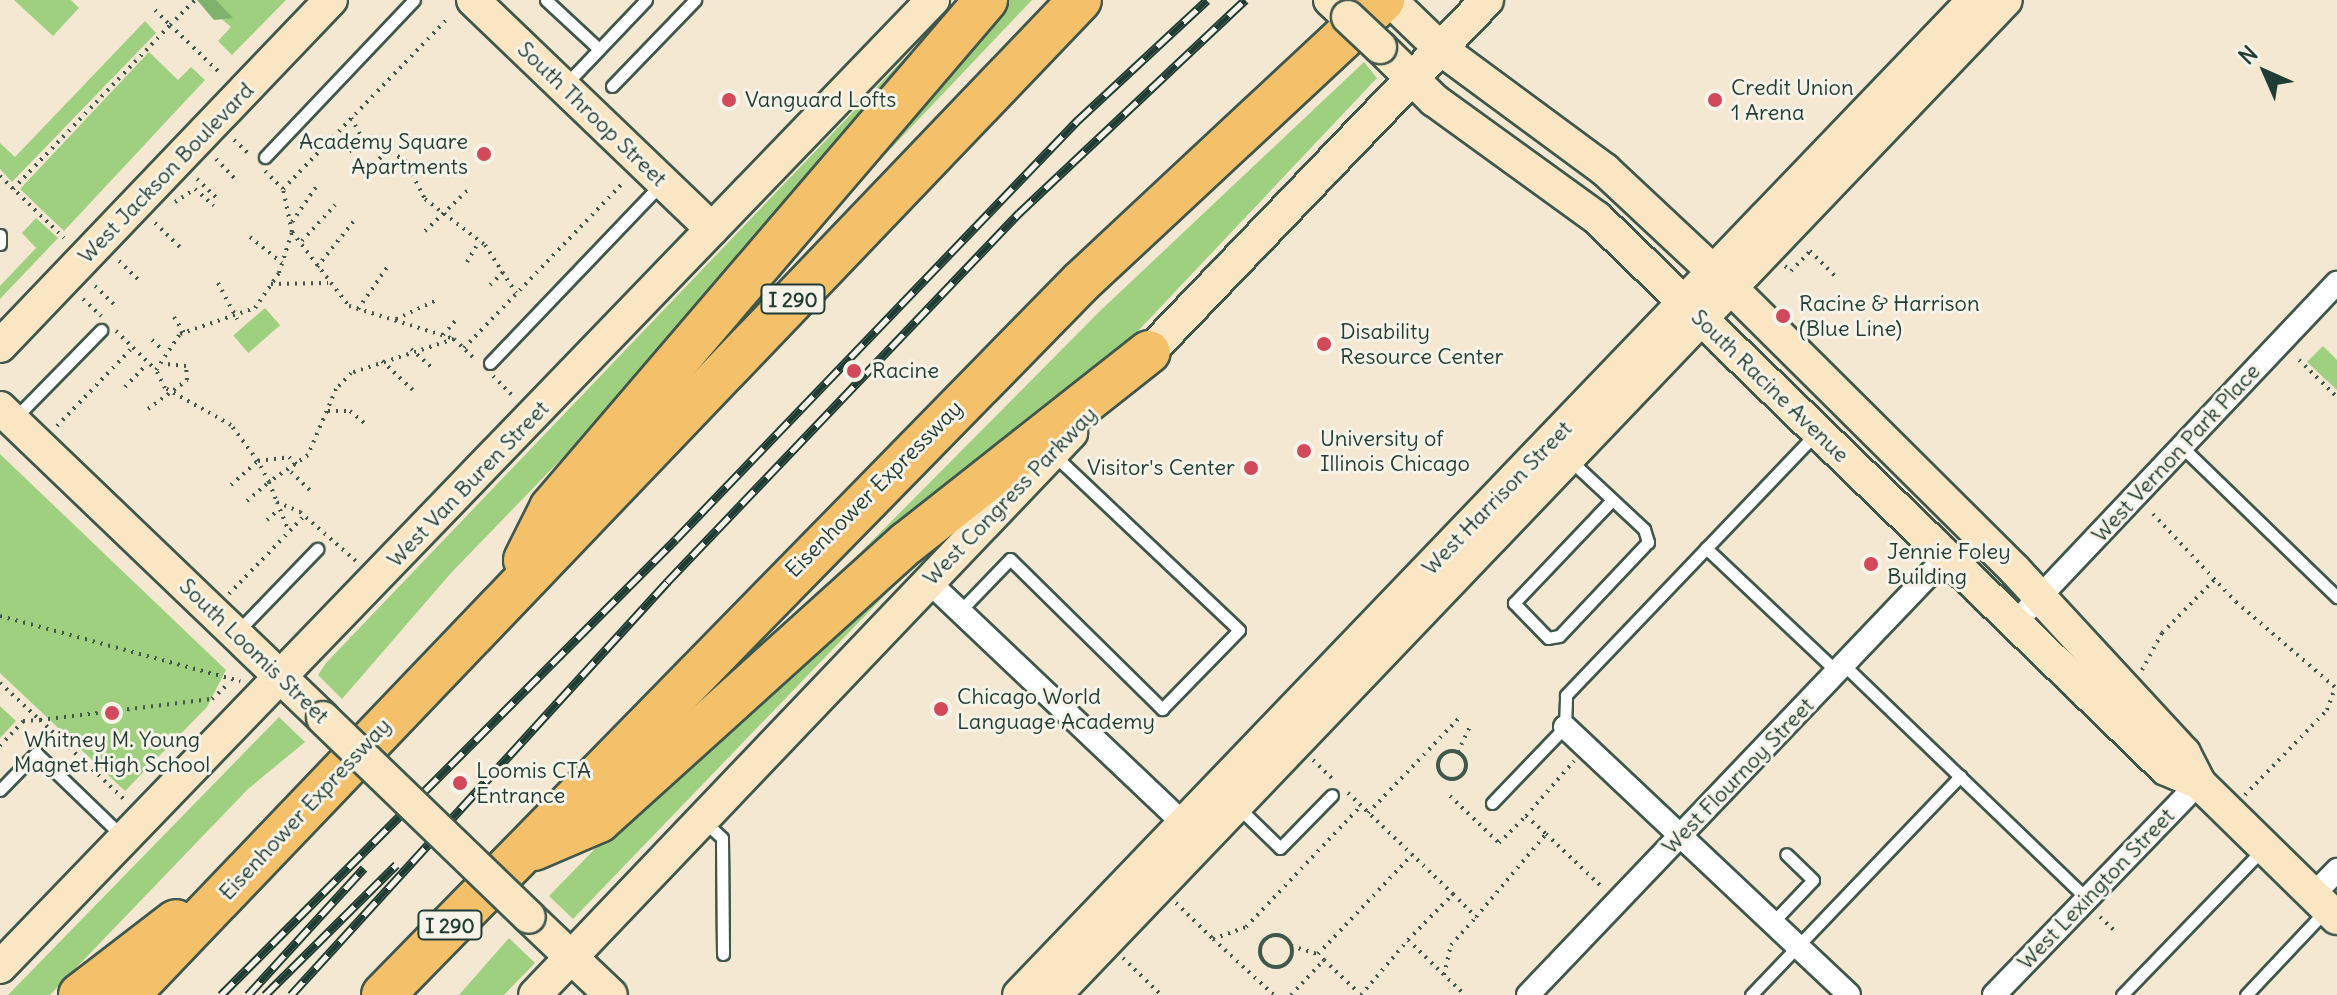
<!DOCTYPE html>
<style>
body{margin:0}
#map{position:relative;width:2337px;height:995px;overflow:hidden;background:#f4e8d3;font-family:Delius,sans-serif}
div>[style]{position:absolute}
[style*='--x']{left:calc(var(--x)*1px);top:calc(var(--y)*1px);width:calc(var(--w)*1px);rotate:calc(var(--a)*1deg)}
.green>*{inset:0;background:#9fd07f;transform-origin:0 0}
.forest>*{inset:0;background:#7fb26e}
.path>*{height:4px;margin-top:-2px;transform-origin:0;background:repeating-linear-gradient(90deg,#3f574c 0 2px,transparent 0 8px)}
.path>.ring{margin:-2px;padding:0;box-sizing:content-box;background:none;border:4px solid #3f574c;border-radius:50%}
.roads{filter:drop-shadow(2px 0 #3f574c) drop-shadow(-2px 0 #3f574c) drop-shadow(0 2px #3f574c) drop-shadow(0 -2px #3f574c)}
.lane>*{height:11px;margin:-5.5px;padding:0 5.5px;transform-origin:5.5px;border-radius:5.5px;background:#fff}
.street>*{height:22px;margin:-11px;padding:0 11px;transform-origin:11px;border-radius:11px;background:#fff}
.secondary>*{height:32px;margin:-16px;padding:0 16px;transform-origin:16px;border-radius:16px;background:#fbe6c3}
.highway>*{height:42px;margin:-21px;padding:0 21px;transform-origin:21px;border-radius:21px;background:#f4c16a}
.rail>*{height:9px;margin-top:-4.5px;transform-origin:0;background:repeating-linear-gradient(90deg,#f7f3e8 0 18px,#1f3d34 0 36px);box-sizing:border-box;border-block:2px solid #1f3d34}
.bridges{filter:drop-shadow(2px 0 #3f574c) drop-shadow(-2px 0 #3f574c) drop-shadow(0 2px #3f574c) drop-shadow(0 -2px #3f574c)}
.secondary-bridge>*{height:32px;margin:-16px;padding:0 16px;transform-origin:16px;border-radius:16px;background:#fbe6c3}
.dots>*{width:22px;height:22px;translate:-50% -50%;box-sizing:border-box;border:4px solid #f7f3e8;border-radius:50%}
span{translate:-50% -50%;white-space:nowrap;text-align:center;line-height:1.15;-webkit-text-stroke:6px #f7f3e8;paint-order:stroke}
.shield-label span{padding:2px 6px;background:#f7f3e8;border:2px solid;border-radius:6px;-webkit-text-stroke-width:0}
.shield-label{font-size:20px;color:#1f3d34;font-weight:700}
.poi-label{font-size:22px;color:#1f3d34}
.left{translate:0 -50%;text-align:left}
.right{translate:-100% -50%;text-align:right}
.street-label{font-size:22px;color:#1f3d34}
.north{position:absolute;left:2225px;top:32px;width:80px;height:80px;-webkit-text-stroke:6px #f7f3e8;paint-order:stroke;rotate:315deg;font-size:22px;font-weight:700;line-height:32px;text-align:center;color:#1f3d34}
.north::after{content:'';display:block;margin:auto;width:28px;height:36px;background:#1f3d34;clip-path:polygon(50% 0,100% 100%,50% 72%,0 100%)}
</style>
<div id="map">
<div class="green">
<div style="clip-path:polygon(14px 0,71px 0,79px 8px,53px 36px)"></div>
<div style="clip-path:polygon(199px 0,286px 0,232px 55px,218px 41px,231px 27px)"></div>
<div style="clip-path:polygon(960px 0,718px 297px,451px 573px,342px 699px,318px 675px,326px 663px)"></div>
<div style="clip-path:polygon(1004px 0,1032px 0,785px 260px)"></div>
<div style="clip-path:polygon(145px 21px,156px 33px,12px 182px,0 169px,0 143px,15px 157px)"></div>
<div style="clip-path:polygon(149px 52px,178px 80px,191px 67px,205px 80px,64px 231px,20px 189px)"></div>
<div style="clip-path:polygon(1364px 62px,1377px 78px,1138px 331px,716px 698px,1100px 311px)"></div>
<div style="clip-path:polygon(36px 218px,58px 238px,0 299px,0 286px,36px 248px,22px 233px)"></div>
<div style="left:265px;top:308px;width:23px;height:42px;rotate:49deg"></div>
<div style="clip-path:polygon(2323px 346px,2337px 360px,2337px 390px,2307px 362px)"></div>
<div style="clip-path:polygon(0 454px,226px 670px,207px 707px,125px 791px,0 673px)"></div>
<div style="clip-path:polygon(987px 489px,573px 919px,549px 896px,620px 823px)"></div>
<div style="clip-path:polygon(0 706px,16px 721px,0 738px)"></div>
<div style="clip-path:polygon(279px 717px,305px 742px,248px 789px,50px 995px,8px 995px)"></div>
<div style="clip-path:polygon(509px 938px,535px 963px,504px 995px,459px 995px)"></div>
</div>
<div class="forest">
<div style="clip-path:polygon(197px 0,216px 0,233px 18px,214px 20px)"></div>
</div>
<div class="path">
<div style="--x:155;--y:10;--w:21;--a:45"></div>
<div style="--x:170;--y:25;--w:35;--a:-45"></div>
<div style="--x:351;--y:118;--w:23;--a:61"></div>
<div style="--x:362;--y:138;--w:48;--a:27.1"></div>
<div style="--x:405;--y:160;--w:44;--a:62.9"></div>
<div style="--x:425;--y:199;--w:76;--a:37.5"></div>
<div style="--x:485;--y:245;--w:57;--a:57.1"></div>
<div style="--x:234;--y:140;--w:23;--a:43"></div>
<div style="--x:349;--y:152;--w:19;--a:-47"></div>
<div style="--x:216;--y:159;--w:32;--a:46"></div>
<div style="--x:368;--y:170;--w:25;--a:-45"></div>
<div style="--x:265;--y:171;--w:25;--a:45"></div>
<div style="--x:0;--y:176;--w:89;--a:44.1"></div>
<div style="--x:197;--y:179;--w:32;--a:44"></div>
<div style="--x:13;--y:189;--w:227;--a:-46.2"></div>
<div style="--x:170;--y:25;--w:69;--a:43.8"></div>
<div style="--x:175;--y:202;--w:24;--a:-33"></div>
<div style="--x:195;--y:189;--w:25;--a:42"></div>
<div style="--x:292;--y:222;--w:42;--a:-55.6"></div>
<div style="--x:155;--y:223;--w:37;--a:44"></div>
<div style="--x:425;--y:231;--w:62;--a:-43.7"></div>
<div style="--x:292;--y:232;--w:44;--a:-101.8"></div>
<div style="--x:283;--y:189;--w:239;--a:-46"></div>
<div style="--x:250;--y:237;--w:41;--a:39.1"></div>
<div style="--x:302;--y:241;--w:49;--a:-47.5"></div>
<div style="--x:119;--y:261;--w:30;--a:44"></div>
<div style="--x:467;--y:262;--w:24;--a:-60"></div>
<div style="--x:1785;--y:266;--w:8;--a:40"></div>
<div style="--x:1791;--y:271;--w:28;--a:-46"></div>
<div style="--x:1810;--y:251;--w:35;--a:45"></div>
<div style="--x:317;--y:267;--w:58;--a:-51.3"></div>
<div style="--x:218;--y:283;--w:41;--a:62.2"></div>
<div style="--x:271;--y:284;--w:57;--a:-1"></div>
<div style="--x:490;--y:285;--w:20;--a:-45"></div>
<div style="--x:95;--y:286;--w:30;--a:44"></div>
<div style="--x:83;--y:299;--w:25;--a:43"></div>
<div style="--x:358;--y:309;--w:52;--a:-55.1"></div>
<div style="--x:174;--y:317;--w:19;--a:58"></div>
<div style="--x:396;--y:319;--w:45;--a:-24.9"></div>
<div style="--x:116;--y:331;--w:56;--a:44.3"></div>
<div style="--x:443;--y:335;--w:21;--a:-49"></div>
<div style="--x:454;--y:339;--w:29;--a:44"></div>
<div style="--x:152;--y:340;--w:16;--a:43"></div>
<div style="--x:464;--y:348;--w:229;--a:-46.1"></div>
<div style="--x:411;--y:349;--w:30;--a:42"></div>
<div style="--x:2299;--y:360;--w:53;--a:44.2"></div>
<div style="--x:382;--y:361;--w:42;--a:43.1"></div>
<div style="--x:493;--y:376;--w:28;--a:45"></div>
<div style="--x:125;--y:387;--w:30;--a:-46"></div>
<div style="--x:148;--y:409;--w:49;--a:-36.6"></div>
<div style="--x:187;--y:380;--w:14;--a:-94"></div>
<div style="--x:186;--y:366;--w:20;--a:-174"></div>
<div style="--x:328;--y:411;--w:22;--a:0"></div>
<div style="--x:350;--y:411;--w:23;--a:40"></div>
<div style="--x:57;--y:426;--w:110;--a:-46.1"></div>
<div style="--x:291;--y:472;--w:32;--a:44"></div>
<div style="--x:231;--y:485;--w:36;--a:-42"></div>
<div style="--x:258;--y:461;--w:31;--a:-7"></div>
<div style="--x:289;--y:457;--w:13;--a:45"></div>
<div style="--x:247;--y:501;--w:29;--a:-41"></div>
<div style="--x:269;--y:482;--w:24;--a:-118"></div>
<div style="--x:258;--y:461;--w:45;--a:-126.9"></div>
<div style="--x:231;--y:425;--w:76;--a:-150.7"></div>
<div style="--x:165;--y:388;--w:20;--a:-117"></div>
<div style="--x:156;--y:370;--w:43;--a:-56.3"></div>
<div style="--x:180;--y:334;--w:79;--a:-19.1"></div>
<div style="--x:255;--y:308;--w:42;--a:-55.6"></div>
<div style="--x:279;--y:273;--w:43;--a:-72.4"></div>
<div style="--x:292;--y:232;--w:93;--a:52.4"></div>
<div style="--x:349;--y:306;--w:110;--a:17.4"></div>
<div style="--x:454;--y:339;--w:108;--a:161.7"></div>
<div style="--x:351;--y:373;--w:22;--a:133"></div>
<div style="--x:336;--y:389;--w:72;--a:113"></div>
<div style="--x:308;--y:455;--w:47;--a:145.3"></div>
<div style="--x:269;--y:482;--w:22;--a:68"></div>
<div style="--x:277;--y:502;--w:25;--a:23"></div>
<div style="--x:300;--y:512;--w:74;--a:41.2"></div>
<div style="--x:277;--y:502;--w:31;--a:68"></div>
<div style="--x:2153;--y:514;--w:121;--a:46.7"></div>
<div style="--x:2236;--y:602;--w:133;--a:40.7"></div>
<div style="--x:267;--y:520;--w:12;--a:-42"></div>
<div style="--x:229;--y:594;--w:110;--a:-46.1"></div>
<div style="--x:0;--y:616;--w:249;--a:15.2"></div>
<div style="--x:2142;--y:670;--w:42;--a:-61.6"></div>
<div style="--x:2162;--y:633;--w:78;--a:-45.5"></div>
<div style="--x:0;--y:683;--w:54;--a:42.8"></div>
<div style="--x:40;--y:720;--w:173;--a:-7"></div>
<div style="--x:212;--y:699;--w:23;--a:-43"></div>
<div style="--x:0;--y:746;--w:34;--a:-47"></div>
<div style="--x:23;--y:721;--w:17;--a:-3"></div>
<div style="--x:40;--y:720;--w:117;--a:43.3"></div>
<div class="ring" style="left:1438px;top:751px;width:24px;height:24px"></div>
<div style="--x:1458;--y:752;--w:29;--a:-65"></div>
<div style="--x:1313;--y:760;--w:28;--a:44"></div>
<div style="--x:1348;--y:793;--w:146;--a:43.9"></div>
<div style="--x:2245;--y:795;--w:118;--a:-46"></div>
<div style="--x:2327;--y:710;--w:23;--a:-70"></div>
<div style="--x:1450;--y:796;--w:68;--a:43.8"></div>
<div style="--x:1499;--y:843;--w:38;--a:-45"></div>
<div style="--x:1526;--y:816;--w:27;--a:42"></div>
<div style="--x:1368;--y:813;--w:133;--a:-46.2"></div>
<div style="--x:1526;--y:816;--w:73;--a:-48.9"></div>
<div style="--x:1176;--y:903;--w:52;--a:44.2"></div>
<div style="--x:1213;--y:939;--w:35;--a:-20"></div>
<div style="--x:1246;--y:927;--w:167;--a:-46.5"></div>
<div style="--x:2100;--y:917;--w:19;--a:43"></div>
<div class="ring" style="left:1260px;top:935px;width:28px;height:28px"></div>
<div style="--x:1213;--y:939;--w:83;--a:42.6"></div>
<div style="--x:1408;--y:940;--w:64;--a:-45.6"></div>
<div style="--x:1453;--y:894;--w:33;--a:45"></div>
<div style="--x:1476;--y:917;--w:109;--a:-49.9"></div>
<div style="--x:1546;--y:834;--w:76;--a:43.4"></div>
<div style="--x:1291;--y:946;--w:28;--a:17"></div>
<div style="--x:1123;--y:958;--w:53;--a:44.2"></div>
<div style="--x:1324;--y:960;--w:8;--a:-135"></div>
<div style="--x:1318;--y:954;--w:137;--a:-46.5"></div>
<div style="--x:1444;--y:975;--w:31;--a:-77"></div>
<div style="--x:1451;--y:945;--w:38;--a:-48"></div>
<div style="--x:1291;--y:995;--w:48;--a:-46.7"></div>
<div style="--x:1324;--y:960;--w:47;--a:43.3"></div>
<div style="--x:1361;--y:995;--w:72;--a:-49.5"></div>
<div style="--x:1408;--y:940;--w:79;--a:44"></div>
</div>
<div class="roads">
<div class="lane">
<div style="--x:546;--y:0;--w:72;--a:42.8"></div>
<div style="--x:566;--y:84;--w:116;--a:-46.4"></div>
<div style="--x:612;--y:86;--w:120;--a:-46"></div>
<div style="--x:265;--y:157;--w:216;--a:-46.5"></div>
<div style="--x:0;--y:235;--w:9;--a:90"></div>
<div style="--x:490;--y:363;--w:246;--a:-46.3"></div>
<div style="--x:13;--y:420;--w:126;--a:-45.6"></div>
<div style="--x:2182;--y:447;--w:216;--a:44.1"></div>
<div style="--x:1571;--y:461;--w:100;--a:43"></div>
<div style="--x:1644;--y:529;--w:14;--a:73"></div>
<div style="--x:1648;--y:542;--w:129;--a:133.4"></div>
<div style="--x:1559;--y:636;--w:11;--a:170"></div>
<div style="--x:1548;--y:638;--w:49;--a:-134.2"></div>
<div style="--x:1514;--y:603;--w:142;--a:-46.4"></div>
<div style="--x:1706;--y:548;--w:182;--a:43.4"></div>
<div style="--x:960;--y:611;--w:72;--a:-46.1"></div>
<div style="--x:1010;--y:559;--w:214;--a:44.6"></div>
<div style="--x:1162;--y:709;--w:110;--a:-45.7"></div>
<div style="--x:1239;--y:630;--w:256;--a:-136.6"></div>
<div style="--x:236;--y:633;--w:117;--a:-46"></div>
<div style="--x:1845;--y:666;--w:336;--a:43.9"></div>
<div style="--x:0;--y:790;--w:52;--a:-45.8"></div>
<div style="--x:36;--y:753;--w:121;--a:44"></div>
<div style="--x:1492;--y:803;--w:105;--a:-46.2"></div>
<div style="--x:1565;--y:727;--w:32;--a:-88"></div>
<div style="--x:1566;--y:695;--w:364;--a:-46.3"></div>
<div style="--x:1239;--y:808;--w:57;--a:44.3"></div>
<div style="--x:1280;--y:848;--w:74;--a:-45.5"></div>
<div style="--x:705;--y:822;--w:23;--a:43"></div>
<div style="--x:722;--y:838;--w:116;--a:89.5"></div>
<div style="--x:1772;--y:923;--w:59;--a:-46.4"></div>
<div style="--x:1813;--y:880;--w:37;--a:-136"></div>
<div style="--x:1751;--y:995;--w:303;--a:-46.3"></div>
<div style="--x:2122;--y:995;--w:203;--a:-46"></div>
<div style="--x:2246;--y:995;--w:118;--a:-46.7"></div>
</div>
<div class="street">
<div style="--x:928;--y:581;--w:353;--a:43.5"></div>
<div style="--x:2016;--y:622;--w:467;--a:-46.6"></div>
<div style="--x:1565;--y:727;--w:390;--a:43.3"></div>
<div style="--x:2313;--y:895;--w:35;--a:-46"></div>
<div style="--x:1528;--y:995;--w:607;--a:-46.34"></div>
<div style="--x:1994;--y:995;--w:295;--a:-46"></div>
</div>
<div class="secondary">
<div style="--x:473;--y:0;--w:331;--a:43.8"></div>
<div style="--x:1330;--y:0;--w:25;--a:43"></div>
<div style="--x:1390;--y:0;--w:71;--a:43.9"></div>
<div style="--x:1441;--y:49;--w:204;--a:36.4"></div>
<div style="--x:1605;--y:170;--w:174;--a:43.1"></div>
<div style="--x:1732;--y:289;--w:397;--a:44.8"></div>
<div style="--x:2014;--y:569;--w:251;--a:47.3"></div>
<div style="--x:2184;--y:753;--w:34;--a:63"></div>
<div style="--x:2199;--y:783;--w:193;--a:44.4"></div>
<div style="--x:1380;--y:47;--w:76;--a:44.5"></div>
<div style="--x:1434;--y:100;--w:201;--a:35.9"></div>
<div style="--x:1597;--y:218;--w:792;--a:44.08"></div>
<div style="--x:2166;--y:769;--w:36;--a:23"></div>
<div style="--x:0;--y:346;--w:479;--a:-46.3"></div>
<div style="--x:1134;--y:368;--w:510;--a:-46.19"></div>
<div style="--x:0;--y:408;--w:448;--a:43.8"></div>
<div style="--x:529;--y:917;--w:113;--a:43.6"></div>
<div style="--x:0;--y:967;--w:1344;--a:-46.03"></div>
<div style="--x:535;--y:995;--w:777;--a:-46.36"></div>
<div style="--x:1019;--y:995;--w:1379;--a:-46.18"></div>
<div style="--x:1055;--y:995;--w:1376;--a:-46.3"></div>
</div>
<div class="highway">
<div style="--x:525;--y:560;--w:58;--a:-63.4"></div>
<div style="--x:551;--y:508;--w:669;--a:-49.43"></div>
<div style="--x:534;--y:849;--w:71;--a:-23.3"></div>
<div style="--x:599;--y:821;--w:415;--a:-42.1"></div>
<div style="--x:907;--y:543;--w:308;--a:-38.3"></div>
<div style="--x:80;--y:995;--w:121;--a:-37.6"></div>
<div style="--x:128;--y:995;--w:1377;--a:-46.27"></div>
<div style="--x:383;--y:995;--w:998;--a:-45.61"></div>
<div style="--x:1081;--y:282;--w:413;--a:-43"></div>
</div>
</div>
<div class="rail">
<div style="--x:221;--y:995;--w:644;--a:-45.06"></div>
<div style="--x:676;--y:539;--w:581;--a:-46.19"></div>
<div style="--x:1078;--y:120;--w:176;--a:-42.9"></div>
<div style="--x:248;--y:995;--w:172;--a:-47.6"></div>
<div style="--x:265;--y:995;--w:185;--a:-44.8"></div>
<div style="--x:291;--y:995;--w:559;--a:-47.68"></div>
<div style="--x:667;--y:582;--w:510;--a:-46.35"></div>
<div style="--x:1019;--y:213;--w:311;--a:-43.3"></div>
</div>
<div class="bridges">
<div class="secondary-bridge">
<div style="--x:1348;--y:17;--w:44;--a:43.2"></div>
<div style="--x:323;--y:718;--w:286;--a:44"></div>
</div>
</div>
<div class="dots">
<div style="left:729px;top:100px;background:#d1495b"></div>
<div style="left:1715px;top:100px;background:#d1495b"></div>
<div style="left:484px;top:154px;background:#d1495b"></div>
<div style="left:1783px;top:316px;background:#d1495b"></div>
<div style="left:1324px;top:344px;background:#d1495b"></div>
<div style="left:854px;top:371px;background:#d1495b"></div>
<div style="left:1304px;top:451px;background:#d1495b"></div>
<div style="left:1251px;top:468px;background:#d1495b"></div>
<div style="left:1871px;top:564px;background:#d1495b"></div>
<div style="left:941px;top:709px;background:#d1495b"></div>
<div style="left:112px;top:713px;background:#d1495b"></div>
<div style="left:460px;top:783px;background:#d1495b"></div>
</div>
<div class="shield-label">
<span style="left:793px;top:299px">I 290</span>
<span style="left:450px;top:925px">I 290</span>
</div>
<div class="poi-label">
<span class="left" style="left:1731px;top:100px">Credit Union<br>1 Arena</span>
<span class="left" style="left:745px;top:100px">Vanguard Lofts</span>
<span class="right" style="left:468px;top:154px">Academy Square<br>Apartments</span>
<span class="left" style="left:1799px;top:316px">Racine &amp; Harrison<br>(Blue Line)</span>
<span class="left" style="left:1340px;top:344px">Disability<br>Resource Center</span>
<span class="left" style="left:872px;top:371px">Racine</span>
<span class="left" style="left:1320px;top:451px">University of<br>Illinois Chicago</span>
<span class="right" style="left:1235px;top:468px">Visitor's Center</span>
<span class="left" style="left:1887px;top:564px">Jennie Foley<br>Building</span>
<span class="left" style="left:957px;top:709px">Chicago World<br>Language Academy</span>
<span style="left:112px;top:752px">Whitney M. Young<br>Magnet High School</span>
<span class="left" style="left:476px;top:783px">Loomis CTA<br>Entrance</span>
</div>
<div class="street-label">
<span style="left:592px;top:114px;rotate:44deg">South Throop Street</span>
<span style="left:166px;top:173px;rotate:-46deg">West Jackson Boulevard</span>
<span style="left:1770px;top:386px;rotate:44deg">South Racine Avenue</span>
<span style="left:2176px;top:453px;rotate:-47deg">West Vernon Park Place</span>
<span style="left:468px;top:484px;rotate:-46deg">West Van Buren Street</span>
<span style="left:874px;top:489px;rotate:-45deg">Eisenhower Expressway</span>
<span style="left:1010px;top:496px;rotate:-46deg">West Congress Parkway</span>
<span style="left:1497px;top:498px;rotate:-46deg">West Harrison Street</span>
<span style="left:254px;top:651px;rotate:44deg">South Loomis Street</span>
<span style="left:1738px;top:776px;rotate:-46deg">West Flournoy Street</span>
<span style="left:305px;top:809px;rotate:-47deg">Eisenhower Expressway</span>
<span style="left:2096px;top:889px;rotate:-46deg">West Lexington Street</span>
</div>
<div class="north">N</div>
</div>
